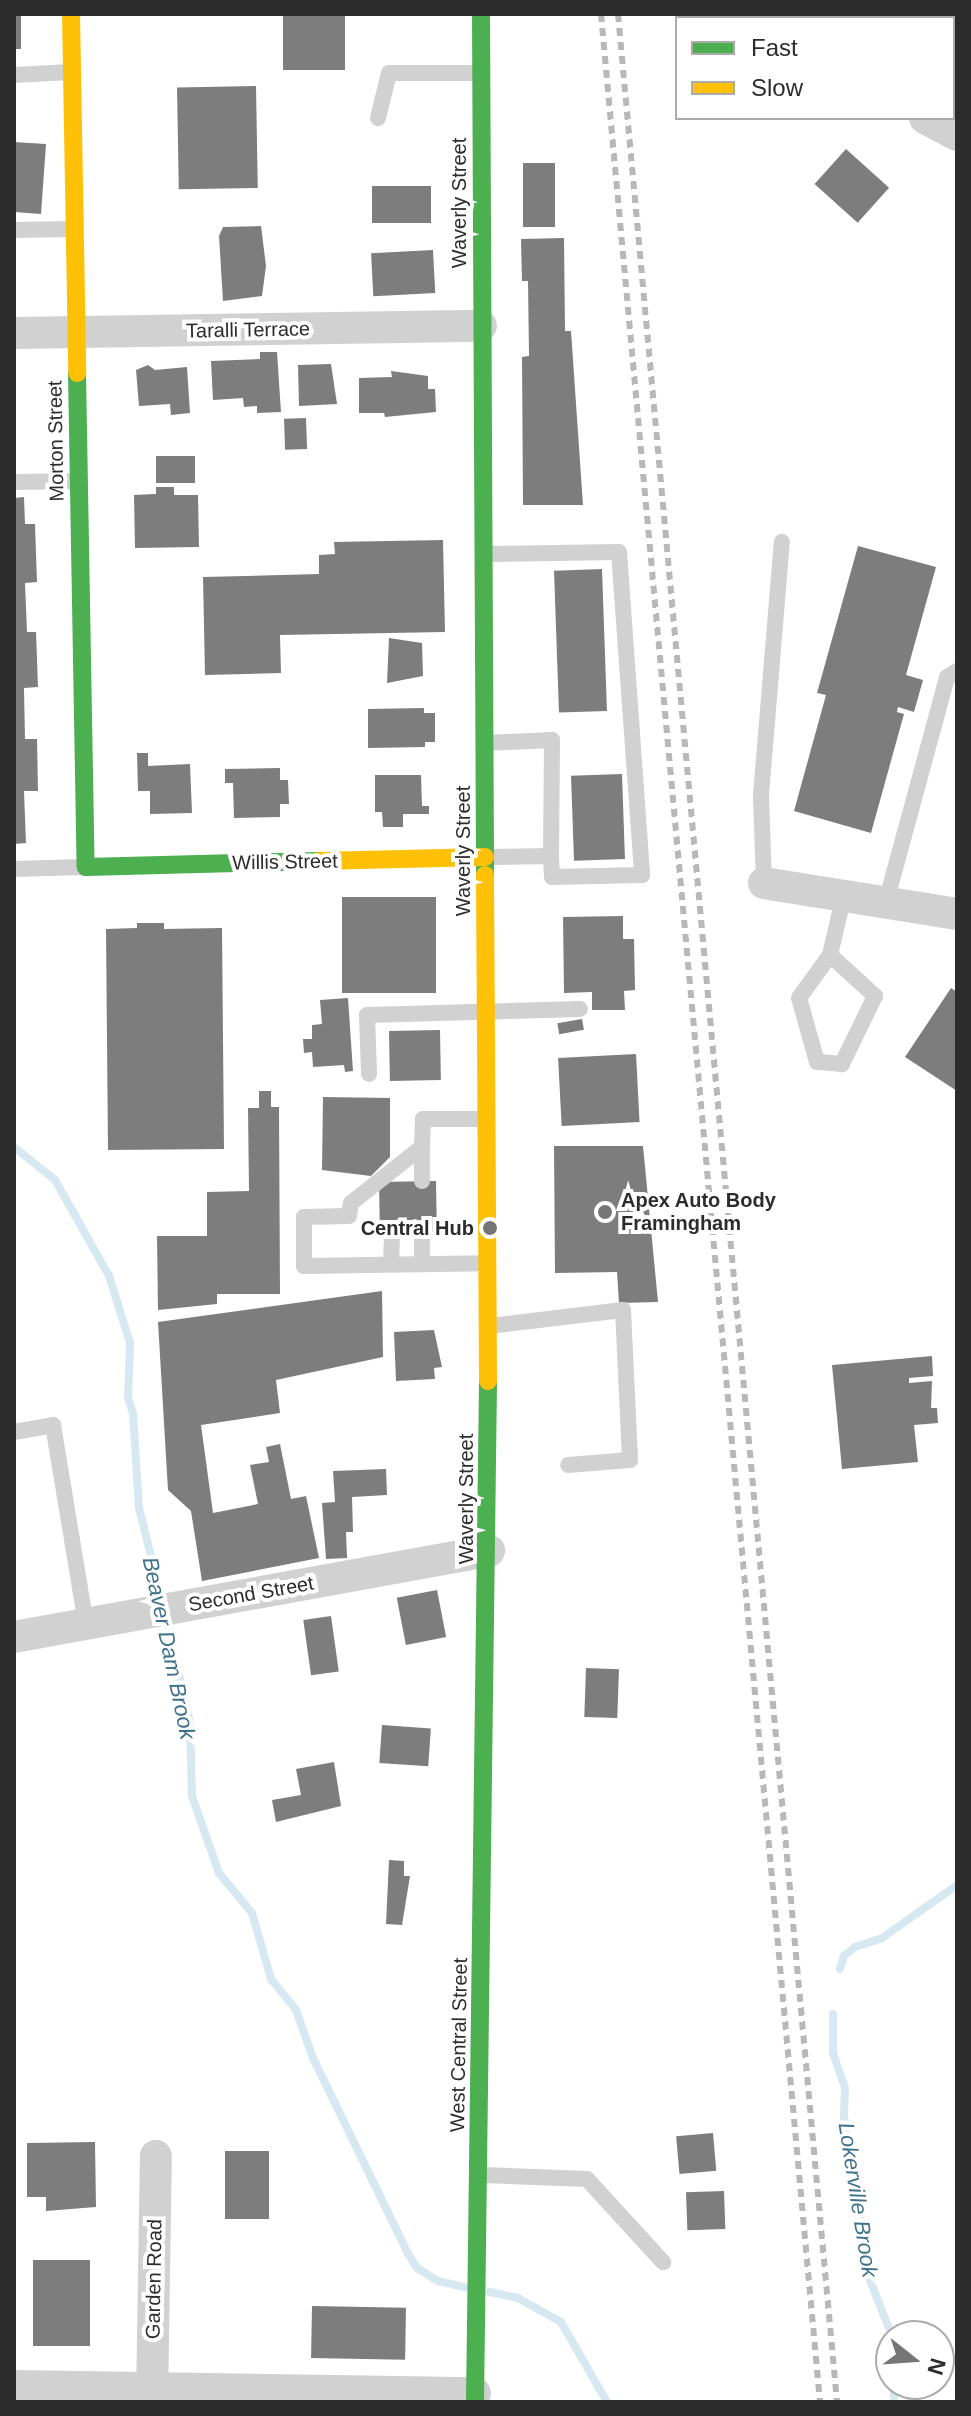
<!DOCTYPE html>
<style>
body{margin:0}
#map{position:relative;width:971px;height:2416px;overflow:hidden;background:#fff;font-family:Helvetica,sans-serif}
div>[style]{position:absolute}
[style*='--x']{left:calc(var(--x)*1px);top:calc(var(--y)*1px);width:calc(var(--w)*1px);rotate:calc(var(--a)*1deg)}
.stream>*{height:8px;margin:-4px;padding:0 4px;transform-origin:4px;border-radius:4px;background:#d8e8f0}
.building>*{inset:0;background:#7d7d7d;transform-origin:0 0}
.lane>*{height:16px;margin:-8px;padding:0 8px;transform-origin:8px;border-radius:8px;background:#d1d1d1}
.street>*{height:32px;margin:-16px;padding:0 16px;transform-origin:16px;border-radius:16px;background:#d1d1d1}
.fast>*{height:18px;margin:-9px;padding:0 9px;transform-origin:9px;border-radius:9px;background:#4caf50}
.slow>*{height:18px;margin:-9px;padding:0 9px;transform-origin:9px;border-radius:9px;background:#ffc107}
.rail>*{height:6px;margin-top:-3px;transform-origin:0;background:repeating-linear-gradient(90deg,#b8b8b8 0 8px,transparent 0 14px)}
.dots>*{width:22px;height:22px;translate:-50% -50%;box-sizing:border-box;border:4px solid #fff;border-radius:50%}
span{translate:-50% -50%;white-space:nowrap;text-align:center;line-height:1.15;-webkit-text-stroke:8px #fff;paint-order:stroke}
.street-label{font-size:20px;color:#2c2c2c}
.poi-label{font-size:20px;color:#2c2c2c;font-weight:700}
.left{translate:0 -50%;text-align:left}
.right{translate:-100% -50%;text-align:right}
.water-label{font-size:22px;color:#3f7189;font-style:italic}
.frame{position:absolute;inset:0;border:16px solid #2c2c2c;pointer-events:none}
.legend{position:absolute;left:675px;top:16px;width:280px;height:104px;box-sizing:border-box;background:#fff;border:2px solid #ababab;margin:0;padding:10px 14px;list-style:none;font-size:24px;color:#2c2c2c}
.legend li{display:flex;align-items:center;gap:16px;height:40px}
.legend b{width:40px;border:2px solid #ababab}
.north{position:absolute;left:875px;top:2320px;width:80px;height:80px;box-sizing:border-box;background:#fff;border:2px solid #ababab;border-radius:50%;rotate:107deg;font-size:22px;font-weight:700;line-height:32px;text-align:center;color:#2c2c2c}
.north::after{content:'';display:block;margin:auto;width:28px;height:36px;background:#767676;clip-path:polygon(50% 0,100% 100%,50% 72%,0 100%)}
</style>
<div id="map">
<div class="stream">
<div style="--x:14;--y:1147;--w:53;--a:38.8"></div>
<div style="--x:55;--y:1180;--w:110;--a:60.6"></div>
<div style="--x:109;--y:1276;--w:70;--a:72.6"></div>
<div style="--x:130;--y:1343;--w:55;--a:92.1"></div>
<div style="--x:128;--y:1398;--w:16;--a:72"></div>
<div style="--x:133;--y:1413;--w:95;--a:86.4"></div>
<div style="--x:139;--y:1508;--w:99;--a:76"></div>
<div style="--x:166;--y:1618;--w:108;--a:77.1"></div>
<div style="--x:190;--y:1723;--w:73;--a:88.4"></div>
<div style="--x:192;--y:1796;--w:82;--a:70.7"></div>
<div style="--x:219;--y:1873;--w:52;--a:50.5"></div>
<div style="--x:252;--y:1913;--w:69;--a:73.9"></div>
<div style="--x:271;--y:1979;--w:40;--a:51"></div>
<div style="--x:296;--y:2010;--w:51;--a:70.5"></div>
<div style="--x:313;--y:2058;--w:216;--a:64.1"></div>
<div style="--x:407;--y:2252;--w:19;--a:58"></div>
<div style="--x:417;--y:2268;--w:25;--a:32"></div>
<div style="--x:438;--y:2281;--w:28;--a:13"></div>
<div style="--x:840;--y:1969;--w:14;--a:-73"></div>
<div style="--x:844;--y:1956;--w:14;--a:-39"></div>
<div style="--x:855;--y:1947;--w:28;--a:-18"></div>
<div style="--x:882;--y:1938;--w:92;--a:-35.2"></div>
<div style="--x:833;--y:2014;--w:39;--a:90"></div>
<div style="--x:833;--y:2053;--w:37;--a:71"></div>
<div style="--x:845;--y:2088;--w:28;--a:92"></div>
<div style="--x:844;--y:2116;--w:97;--a:82.3"></div>
<div style="--x:857;--y:2212;--w:24;--a:66"></div>
<div style="--x:867;--y:2234;--w:44;--a:87.4"></div>
<div style="--x:869;--y:2278;--w:62;--a:68.4"></div>
<div style="--x:490;--y:2292;--w:29;--a:12"></div>
<div style="--x:518;--y:2298;--w:49;--a:29.2"></div>
<div style="--x:561;--y:2322;--w:92;--a:60.1"></div>
<div style="--x:894;--y:2384;--w:18;--a:90"></div>
</div>
<div class="building">
<div style="left:14px;top:14px;width:7px;height:35px"></div>
<div style="left:283px;top:14px;width:62px;height:56px"></div>
<div style="left:256px;top:86px;width:102px;height:79px;rotate:89deg"></div>
<div style="clip-path:polygon(14px 142px,46px 144px,41px 214px,14px 212px)"></div>
<div style="left:846px;top:149px;width:58px;height:47px;rotate:42deg"></div>
<div style="left:523px;top:163px;width:32px;height:64px"></div>
<div style="left:372px;top:186px;width:59px;height:37px"></div>
<div style="clip-path:polygon(261px 226px,266px 266px,262px 296px,223px 301px,219px 236px,223px 227px)"></div>
<div style="clip-path:polygon(564px 238px,565px 331px,571px 331px,583px 505px,523px 505px,522px 357px,529px 356px,528px 281px,522px 281px,521px 239px)"></div>
<div style="left:433px;top:250px;width:43px;height:62px;rotate:87deg"></div>
<div style="clip-path:polygon(260px 352px,277px 352px,281px 412px,257px 413px,257px 406px,244px 407px,243px 398px,213px 400px,211px 361px,260px 359px)"></div>
<div style="clip-path:polygon(331px 364px,337px 404px,299px 406px,298px 365px)"></div>
<div style="clip-path:polygon(148px 365px,155px 370px,187px 367px,190px 413px,171px 415px,170px 404px,139px 406px,136px 370px)"></div>
<div style="clip-path:polygon(391px 371px,428px 376px,428px 389px,435px 389px,436px 412px,385px 417px,384px 413px,359px 413px,359px 378px,392px 377px)"></div>
<div style="left:306px;top:418px;width:31px;height:22px;rotate:88deg"></div>
<div style="left:195px;top:456px;width:27px;height:39px;rotate:90deg"></div>
<div style="clip-path:polygon(156px 487px,174px 487px,174px 495px,198px 495px,199px 547px,135px 548px,134px 495px,156px 494px)"></div>
<div style="clip-path:polygon(24px 497px,25px 524px,35px 524px,37px 582px,25px 583px,27px 632px,36px 632px,38px 687px,24px 688px,25px 739px,37px 739px,38px 791px,24px 791px,26px 843px,14px 844px,14px 498px)"></div>
<div style="clip-path:polygon(443px 540px,445px 632px,280px 635px,281px 673px,205px 675px,203px 577px,319px 574px,319px 555px,335px 554px,334px 542px)"></div>
<div style="clip-path:polygon(858px 546px,936px 567px,906px 675px,923px 680px,914px 712px,898px 707px,897px 712px,904px 714px,871px 833px,794px 811px,826px 695px,817px 693px)"></div>
<div style="left:602px;top:569px;width:142px;height:48px;rotate:88deg"></div>
<div style="clip-path:polygon(389px 638px,422px 643px,423px 676px,387px 683px)"></div>
<div style="clip-path:polygon(424px 708px,424px 713px,435px 713px,435px 742px,425px 742px,425px 747px,368px 748px,368px 709px)"></div>
<div style="clip-path:polygon(137px 753px,148px 753px,148px 766px,190px 764px,192px 813px,150px 814px,150px 791px,138px 791px)"></div>
<div style="clip-path:polygon(280px 768px,280px 780px,288px 780px,289px 804px,280px 804px,280px 817px,234px 818px,233px 783px,225px 783px,225px 769px)"></div>
<div style="left:622px;top:774px;width:85px;height:51px;rotate:88deg"></div>
<div style="clip-path:polygon(375px 775px,421px 775px,422px 806px,429px 806px,429px 814px,403px 814px,403px 827px,383px 827px,382px 812px,375px 812px)"></div>
<div style="left:436px;top:897px;width:96px;height:94px;rotate:90deg"></div>
<div style="clip-path:polygon(623px 916px,623px 939px,634px 939px,635px 990px,624px 991px,625px 1010px,592px 1010px,592px 992px,564px 993px,563px 917px)"></div>
<div style="clip-path:polygon(137px 923px,164px 923px,164px 929px,222px 928px,224px 1149px,108px 1150px,106px 929px,137px 928px)"></div>
<div style="clip-path:polygon(951px 988px,957px 992px,957px 1091px,905px 1057px)"></div>
<div style="clip-path:polygon(348px 998px,353px 1071px,345px 1072px,344px 1065px,313px 1067px,312px 1052px,304px 1053px,303px 1039px,312px 1039px,312px 1025px,322px 1024px,320px 1000px)"></div>
<div style="left:582px;top:1019px;width:11px;height:25px;rotate:80deg"></div>
<div style="left:440px;top:1030px;width:50px;height:51px;rotate:89deg"></div>
<div style="left:636px;top:1054px;width:68px;height:78px;rotate:87deg"></div>
<div style="clip-path:polygon(259px 1091px,271px 1091px,271px 1107px,279px 1107px,280px 1294px,217px 1294px,217px 1304px,158px 1310px,157px 1236px,207px 1236px,207px 1192px,249px 1191px,248px 1108px,259px 1108px)"></div>
<div style="clip-path:polygon(323px 1097px,390px 1098px,390px 1157px,371px 1176px,322px 1170px)"></div>
<div style="clip-path:polygon(554px 1146px,643px 1146px,658px 1302px,619px 1303px,617px 1272px,555px 1273px)"></div>
<div style="left:436px;top:1181px;width:51px;height:57px;rotate:89deg"></div>
<div style="clip-path:polygon(382px 1291px,383px 1357px,276px 1380px,280px 1413px,201px 1425px,213px 1513px,258px 1504px,250px 1465px,269px 1462px,266px 1447px,280px 1444px,291px 1499px,306px 1496px,319px 1558px,202px 1581px,191px 1511px,168px 1490px,158px 1322px)"></div>
<div style="clip-path:polygon(434px 1330px,442px 1367px,434px 1368px,435px 1379px,396px 1381px,394px 1332px)"></div>
<div style="clip-path:polygon(932px 1356px,933px 1376px,909px 1378px,909px 1383px,932px 1381px,931px 1408px,937px 1408px,938px 1423px,914px 1425px,918px 1462px,842px 1469px,832px 1365px)"></div>
<div style="clip-path:polygon(386px 1469px,387px 1495px,352px 1497px,353px 1532px,346px 1532px,347px 1558px,326px 1559px,322px 1503px,335px 1502px,333px 1471px)"></div>
<div style="left:437px;top:1590px;width:48px;height:41px;rotate:79deg"></div>
<div style="left:331px;top:1616px;width:56px;height:28px;rotate:82deg"></div>
<div style="left:586px;top:1668px;width:33px;height:49px;rotate:2deg"></div>
<div style="left:382px;top:1725px;width:49px;height:38px;rotate:4deg"></div>
<div style="clip-path:polygon(334px 1762px,341px 1806px,276px 1822px,272px 1800px,301px 1795px,296px 1769px)"></div>
<div style="clip-path:polygon(389px 1860px,404px 1861px,404px 1876px,410px 1876px,402px 1925px,386px 1924px)"></div>
<div style="left:713px;top:2133px;width:38px;height:37px;rotate:85deg"></div>
<div style="clip-path:polygon(95px 2142px,96px 2207px,46px 2211px,46px 2197px,27px 2197px,27px 2143px)"></div>
<div style="left:225px;top:2151px;width:44px;height:68px"></div>
<div style="left:724px;top:2191px;width:38px;height:38px;rotate:88deg"></div>
<div style="left:33px;top:2260px;width:57px;height:86px"></div>
<div style="left:312px;top:2306px;width:94px;height:52px;rotate:1deg"></div>
</div>
<div class="lane">
<div style="--x:14;--y:75;--w:57;--a:-3"></div>
<div style="--x:378;--y:118;--w:46;--a:-76.3"></div>
<div style="--x:389;--y:73;--w:91;--a:0"></div>
<div style="--x:14;--y:230;--w:59;--a:-1"></div>
<div style="--x:14;--y:482;--w:63;--a:-0.9"></div>
<div style="--x:484;--y:554;--w:135;--a:-0.8"></div>
<div style="--x:619;--y:552;--w:324;--a:85.9"></div>
<div style="--x:642;--y:875;--w:90;--a:178.7"></div>
<div style="--x:552;--y:877;--w:21;--a:-93"></div>
<div style="--x:551;--y:856;--w:63;--a:179.1"></div>
<div style="--x:485;--y:743;--w:67;--a:-2.6"></div>
<div style="--x:552;--y:740;--w:116;--a:90.5"></div>
<div style="--x:14;--y:869;--w:70;--a:-1.6"></div>
<div style="--x:764;--y:883;--w:88;--a:-92"></div>
<div style="--x:761;--y:795;--w:254;--a:-85.3"></div>
<div style="--x:886;--y:902;--w:233;--a:-74.8"></div>
<div style="--x:947;--y:677;--w:12;--a:-31"></div>
<div style="--x:830;--y:955;--w:61;--a:42.3"></div>
<div style="--x:875;--y:996;--w:76;--a:115.9"></div>
<div style="--x:842;--y:1064;--w:25;--a:-175"></div>
<div style="--x:817;--y:1062;--w:66;--a:-105.7"></div>
<div style="--x:799;--y:998;--w:53;--a:-54.2"></div>
<div style="--x:830;--y:955;--w:62;--a:-76.9"></div>
<div style="--x:369;--y:1074;--w:59;--a:-91.9"></div>
<div style="--x:367;--y:1015;--w:213;--a:-1.6"></div>
<div style="--x:485;--y:1119;--w:62;--a:180"></div>
<div style="--x:423;--y:1119;--w:28;--a:92"></div>
<div style="--x:422;--y:1147;--w:90;--a:141.7"></div>
<div style="--x:351;--y:1203;--w:13;--a:99"></div>
<div style="--x:349;--y:1216;--w:45;--a:178.7"></div>
<div style="--x:304;--y:1217;--w:49;--a:90"></div>
<div style="--x:304;--y:1266;--w:182;--a:-0.9"></div>
<div style="--x:422;--y:1147;--w:34;--a:90"></div>
<div style="--x:422;--y:1232;--w:32;--a:90"></div>
<div style="--x:391;--y:1264;--w:32;--a:-88"></div>
<div style="--x:489;--y:1326;--w:135;--a:-6.8"></div>
<div style="--x:623;--y:1310;--w:150;--a:87.3"></div>
<div style="--x:630;--y:1460;--w:62;--a:175.4"></div>
<div style="--x:14;--y:1432;--w:40;--a:-10"></div>
<div style="--x:53;--y:1425;--w:202;--a:80.6"></div>
<div style="--x:480;--y:2175;--w:107;--a:2.1"></div>
<div style="--x:587;--y:2179;--w:113;--a:47.5"></div>
</div>
<div class="street">
<div style="--x:953;--y:35;--w:4;--a:0"></div>
<div style="--x:925;--y:118;--w:36;--a:28"></div>
<div style="--x:14;--y:333;--w:467;--a:-0.9"></div>
<div style="--x:764;--y:883;--w:195;--a:9.1"></div>
<div style="--x:14;--y:1637;--w:483;--a:-10.3"></div>
<div style="--x:14;--y:2386;--w:461;--a:0.9"></div>
<div style="--x:152;--y:2402;--w:246;--a:-89.1"></div>
</div>
<div class="fast">
<div style="--x:481;--y:14;--w:861;--a:89.73"></div>
<div style="--x:77;--y:373;--w:494;--a:89"></div>
<div style="--x:86;--y:867;--w:233;--a:-1.5"></div>
<div style="--x:475;--y:2402;--w:1021;--a:-89.27"></div>
</div>
<div class="slow">
<div style="--x:71;--y:14;--w:359;--a:89"></div>
<div style="--x:319;--y:861;--w:166;--a:-1.4"></div>
<div style="--x:485;--y:875;--w:506;--a:89.66"></div>
</div>
<div class="rail">
<div style="--x:601;--y:14;--w:2398;--a:84.76"></div>
<div style="--x:618;--y:14;--w:2398;--a:84.76"></div>
</div>
<div class="dots">
<div style="left:605px;top:1212px;background:#767676"></div>
<div style="left:490px;top:1228px;background:#767676"></div>
</div>
<div class="street-label">
<span style="left:459px;top:203px;rotate:-90deg">Waverly Street</span>
<span style="left:248px;top:330px;rotate:-1deg">Taralli Terrace</span>
<span style="left:56px;top:441px;rotate:-91deg">Morton Street</span>
<span style="left:463px;top:851px;rotate:-90deg">Waverly Street</span>
<span style="left:285px;top:862px;rotate:-1deg">Willis Street</span>
<span style="left:466px;top:1499px;rotate:-90deg">Waverly Street</span>
<span style="left:251px;top:1594px;rotate:-10deg">Second Street</span>
<span style="left:459px;top:2045px;rotate:-89deg">West Central Street</span>
<span style="left:154px;top:2279px;rotate:-89deg">Garden Road</span>
</div>
<div class="poi-label">
<span class="left" style="left:621px;top:1212px">Apex Auto Body<br>Framingham</span>
<span class="right" style="left:474px;top:1228px">Central Hub</span>
</div>
<div class="water-label">
<span style="left:169px;top:1648px;rotate:78deg">Beaver Dam Brook</span>
<span style="left:858px;top:2200px;rotate:81deg">Lokerville Brook</span>
</div>
<div class="frame"></div>
<ul class="legend">
<li><b style="height:10px;background:#4caf50"></b>Fast</li>
<li><b style="height:10px;background:#ffc107"></b>Slow</li>
</ul>
<div class="north">N</div>
</div>
